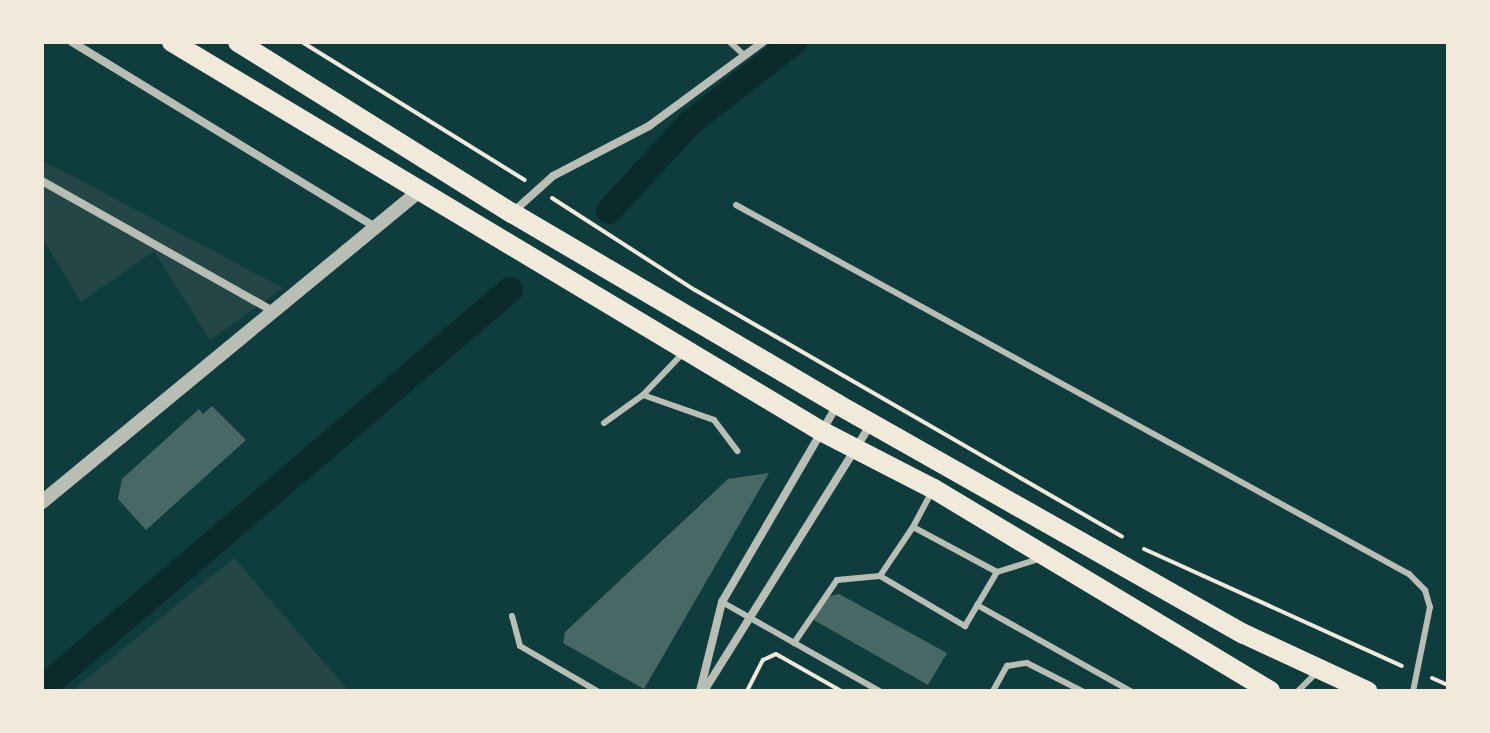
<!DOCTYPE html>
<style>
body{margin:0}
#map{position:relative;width:1490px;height:733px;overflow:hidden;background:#0f3d3e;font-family:Barlow,sans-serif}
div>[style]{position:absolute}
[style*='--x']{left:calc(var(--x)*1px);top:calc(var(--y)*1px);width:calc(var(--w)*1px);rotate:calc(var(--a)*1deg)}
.green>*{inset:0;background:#244646}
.canal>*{height:26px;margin:-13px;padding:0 13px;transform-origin:13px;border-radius:13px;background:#0a2a2b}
.building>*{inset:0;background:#486865}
.path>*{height:4px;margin:-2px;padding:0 2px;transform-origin:2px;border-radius:2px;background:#f1e9da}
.service>*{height:6px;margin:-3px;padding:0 3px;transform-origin:3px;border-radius:3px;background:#b8beb3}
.minor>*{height:8px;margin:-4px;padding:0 4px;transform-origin:4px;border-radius:4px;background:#b8beb3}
.tertiary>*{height:14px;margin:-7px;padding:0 7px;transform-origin:7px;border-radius:7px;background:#b8beb3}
.primary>*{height:20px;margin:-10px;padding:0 10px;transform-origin:10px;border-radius:10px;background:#f1e9da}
span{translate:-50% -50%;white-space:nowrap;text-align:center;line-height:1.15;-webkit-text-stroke:7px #f1e9da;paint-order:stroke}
.frame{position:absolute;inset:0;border:44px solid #f1e9da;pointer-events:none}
</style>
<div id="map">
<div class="green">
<div style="clip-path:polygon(42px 160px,283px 288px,210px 340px,154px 251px,81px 302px,42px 237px)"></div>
<div style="clip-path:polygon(234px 558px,349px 691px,72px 691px)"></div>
</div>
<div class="canal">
<div style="--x:609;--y:211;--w:120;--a:-47.4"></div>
<div style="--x:690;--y:123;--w:132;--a:-37.9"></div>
<div style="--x:42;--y:689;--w:615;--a:-40.45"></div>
</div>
<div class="building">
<div style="clip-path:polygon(212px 406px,246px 440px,146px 530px,118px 499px,122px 479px,199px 409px,203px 414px)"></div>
<div style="clip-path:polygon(769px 473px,644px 689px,563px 643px,565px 632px,728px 479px)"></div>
<div style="clip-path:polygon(839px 594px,947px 653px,928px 685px,812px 619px,826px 597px)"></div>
</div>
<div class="path">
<div style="--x:302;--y:42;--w:262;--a:31.8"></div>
<div style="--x:552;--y:198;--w:170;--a:32.8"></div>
<div style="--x:695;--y:290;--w:493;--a:30"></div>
<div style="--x:1144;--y:549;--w:283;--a:24.4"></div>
<div style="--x:1432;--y:678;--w:17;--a:24"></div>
<div style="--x:747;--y:691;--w:35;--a:-63"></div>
<div style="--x:763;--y:660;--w:14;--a:-25"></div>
<div style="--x:776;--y:654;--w:75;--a:29.6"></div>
</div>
<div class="service">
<div style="--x:730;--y:42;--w:21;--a:43"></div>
<div style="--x:736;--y:205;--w:768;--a:28.74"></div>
<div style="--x:1409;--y:574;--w:23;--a:45"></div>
<div style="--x:1425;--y:590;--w:18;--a:74"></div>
<div style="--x:1430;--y:607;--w:86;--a:101.4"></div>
<div style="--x:643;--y:395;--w:75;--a:19.4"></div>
<div style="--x:714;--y:420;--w:39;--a:53"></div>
<div style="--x:604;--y:423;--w:48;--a:-35.7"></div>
<div style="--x:643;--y:395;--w:61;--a:-46.3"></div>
<div style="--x:913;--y:527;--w:40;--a:-62"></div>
<div style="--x:997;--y:572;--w:44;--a:-17.2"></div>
<div style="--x:722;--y:602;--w:180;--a:29.5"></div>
<div style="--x:977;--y:605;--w:176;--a:29.3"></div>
<div style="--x:512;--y:616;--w:31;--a:75"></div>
<div style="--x:520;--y:646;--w:89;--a:30.3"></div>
<div style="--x:794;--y:643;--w:76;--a:-55.7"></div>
<div style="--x:837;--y:580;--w:43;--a:-5.3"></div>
<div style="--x:880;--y:576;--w:99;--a:30.5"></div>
<div style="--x:965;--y:626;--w:63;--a:-59.3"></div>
<div style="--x:997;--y:572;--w:95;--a:-151.8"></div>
<div style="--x:913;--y:527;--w:59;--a:124"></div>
<div style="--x:993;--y:691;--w:29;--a:-61"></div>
<div style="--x:1007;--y:666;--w:20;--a:-9"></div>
<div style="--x:1027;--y:663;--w:62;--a:27"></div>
<div style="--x:1298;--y:691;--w:25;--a:-45"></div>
</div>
<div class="minor">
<div style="--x:72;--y:42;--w:355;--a:31.4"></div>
<div style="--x:42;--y:181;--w:265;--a:29.4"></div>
<div style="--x:513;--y:212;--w:54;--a:-42"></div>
<div style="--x:553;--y:176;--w:108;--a:-27.5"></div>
<div style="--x:649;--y:126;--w:142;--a:-36.4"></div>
<div style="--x:700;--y:691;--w:92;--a:-76.1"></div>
<div style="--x:722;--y:602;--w:228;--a:-59.7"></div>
<div style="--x:704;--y:691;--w:315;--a:-58"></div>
</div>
<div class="tertiary">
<div style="--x:42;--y:502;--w:490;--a:-39.5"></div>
</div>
<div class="primary">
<div style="--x:172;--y:42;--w:757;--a:30.94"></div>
<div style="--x:821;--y:431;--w:127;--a:27.2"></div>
<div style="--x:934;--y:489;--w:392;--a:31"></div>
<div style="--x:238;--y:42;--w:323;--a:32"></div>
<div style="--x:512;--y:213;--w:377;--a:30.4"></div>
<div style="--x:837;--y:404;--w:467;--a:29.5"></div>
<div style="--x:1244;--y:634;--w:136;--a:24.9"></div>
</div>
<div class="frame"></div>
</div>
